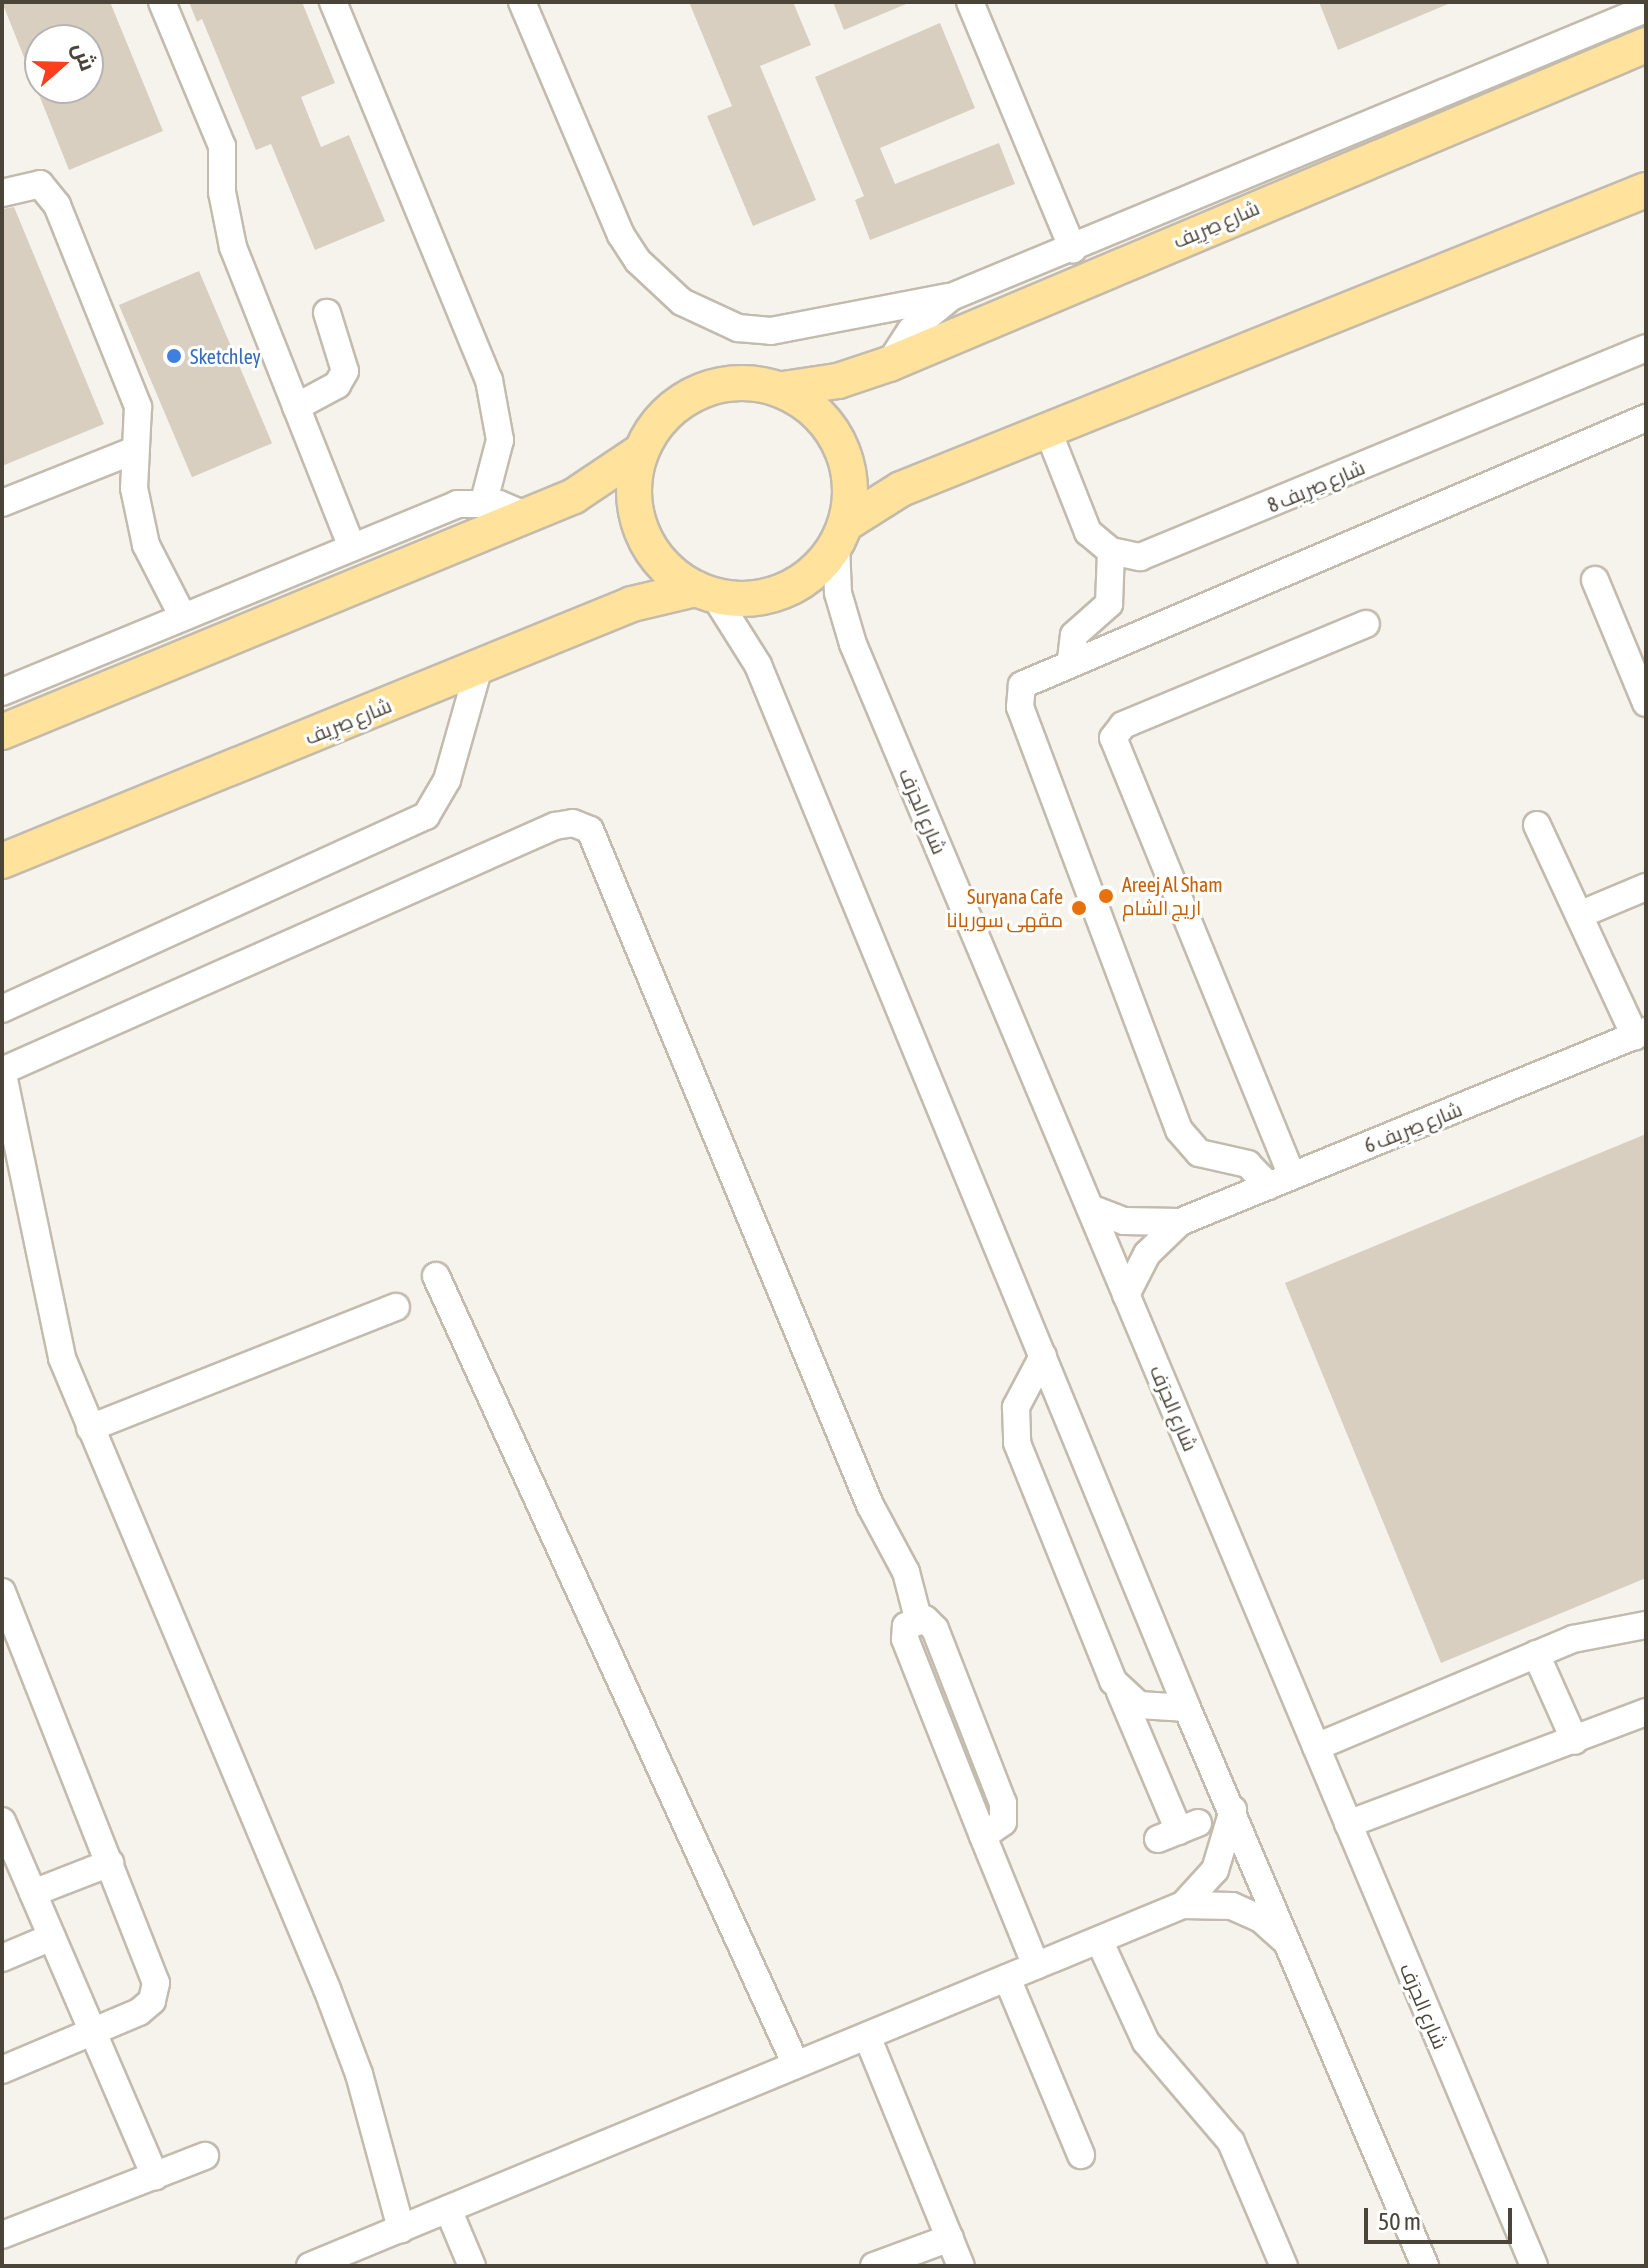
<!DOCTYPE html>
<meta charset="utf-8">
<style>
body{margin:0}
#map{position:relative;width:1648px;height:2268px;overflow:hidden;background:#f6f3ec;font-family:"Asap Condensed",Cairo,sans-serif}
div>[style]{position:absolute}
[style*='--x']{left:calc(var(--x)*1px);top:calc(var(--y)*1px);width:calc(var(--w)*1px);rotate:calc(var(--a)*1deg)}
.building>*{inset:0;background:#d8cfc1;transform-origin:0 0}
.roads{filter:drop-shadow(2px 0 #c2bbae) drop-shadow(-2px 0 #c2bbae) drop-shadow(0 2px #c2bbae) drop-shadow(0 -2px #c2bbae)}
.minor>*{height:26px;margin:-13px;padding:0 13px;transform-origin:13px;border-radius:13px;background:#fff}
.major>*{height:34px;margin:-17px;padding:0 17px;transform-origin:17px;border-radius:17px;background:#ffe39c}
.major>.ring{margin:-17px;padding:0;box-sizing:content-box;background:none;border:34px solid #ffe39c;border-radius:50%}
.dots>*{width:22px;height:22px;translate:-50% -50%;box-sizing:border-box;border:4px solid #fff;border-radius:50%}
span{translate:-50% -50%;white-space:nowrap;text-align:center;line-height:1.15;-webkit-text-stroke:6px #fff;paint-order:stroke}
.street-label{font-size:20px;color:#4b4439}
.shop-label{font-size:20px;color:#366cbe}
.left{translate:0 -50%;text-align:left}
.food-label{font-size:20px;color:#c56008}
.right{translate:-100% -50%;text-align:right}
.frame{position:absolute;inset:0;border:4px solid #4b4439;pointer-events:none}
.north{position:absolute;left:24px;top:24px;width:80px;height:80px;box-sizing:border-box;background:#fff;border:2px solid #b7b4b0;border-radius:50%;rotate:70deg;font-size:22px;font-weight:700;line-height:32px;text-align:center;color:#4b4439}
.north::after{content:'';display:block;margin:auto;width:28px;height:36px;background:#fc3f1d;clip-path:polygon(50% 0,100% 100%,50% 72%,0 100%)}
.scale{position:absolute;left:1364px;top:2208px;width:148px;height:36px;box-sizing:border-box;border:4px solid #4b4439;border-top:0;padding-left:10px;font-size:24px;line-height:28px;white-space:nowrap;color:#4b4439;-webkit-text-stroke:6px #fff;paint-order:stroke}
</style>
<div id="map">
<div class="building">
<div style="clip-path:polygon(evenodd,2px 2px,110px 2px,163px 131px,69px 170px,2px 2px,40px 40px,88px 40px,88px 88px,40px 88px,40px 40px)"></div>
<div style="clip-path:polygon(189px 2px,302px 2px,335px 83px,301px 97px,321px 147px,349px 135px,385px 221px,315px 250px,271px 144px,256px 150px,202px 19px,197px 22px)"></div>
<div style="clip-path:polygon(689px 2px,793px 2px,811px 45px,760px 66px,816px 200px,753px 226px,707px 116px,732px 106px)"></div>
<div style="clip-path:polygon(833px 2px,911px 2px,844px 30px)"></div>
<div style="clip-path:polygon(1319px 2px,1453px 2px,1338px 50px)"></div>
<div style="clip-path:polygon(940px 23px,975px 108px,880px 148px,895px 184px,999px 143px,1015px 184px,870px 240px,855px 200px,864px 196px,815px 77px)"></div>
<div style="clip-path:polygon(14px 207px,104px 424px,2px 466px,2px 209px)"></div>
<div style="left:199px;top:271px;width:187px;height:87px;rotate:67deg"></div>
<div style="clip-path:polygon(1646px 1134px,1646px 1578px,1441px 1663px,1285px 1283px)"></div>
</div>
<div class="roads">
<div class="minor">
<div style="--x:162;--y:2;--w:156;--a:67.4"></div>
<div style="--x:222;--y:146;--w:46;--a:90"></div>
<div style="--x:222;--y:192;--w:56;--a:78.7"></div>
<div style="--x:233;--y:247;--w:323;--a:68.4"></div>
<div style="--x:333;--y:2;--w:409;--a:67.6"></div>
<div style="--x:489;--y:380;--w:61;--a:79.6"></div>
<div style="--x:500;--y:440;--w:63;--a:104.7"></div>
<div style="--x:522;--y:2;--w:253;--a:67"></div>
<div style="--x:621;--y:235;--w:31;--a:57"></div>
<div style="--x:638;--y:261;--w:60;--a:43"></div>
<div style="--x:682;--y:302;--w:62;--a:24.9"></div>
<div style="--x:738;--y:328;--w:33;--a:5"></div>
<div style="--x:771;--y:331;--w:180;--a:-10.9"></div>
<div style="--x:970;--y:2;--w:268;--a:67.4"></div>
<div style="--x:2;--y:193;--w:39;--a:-13"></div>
<div style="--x:40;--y:184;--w:27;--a:51"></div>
<div style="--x:57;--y:205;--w:218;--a:68.1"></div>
<div style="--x:138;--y:407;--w:81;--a:92.8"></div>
<div style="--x:134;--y:488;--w:58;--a:78.1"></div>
<div style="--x:146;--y:545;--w:81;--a:62.8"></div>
<div style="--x:889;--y:364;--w:40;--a:-57.1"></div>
<div style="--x:911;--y:330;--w:52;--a:-39.5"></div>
<div style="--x:951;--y:297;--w:752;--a:-22.51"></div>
<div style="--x:296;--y:407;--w:47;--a:-28.2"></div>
<div style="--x:337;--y:385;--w:16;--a:-60"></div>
<div style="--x:345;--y:371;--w:61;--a:-107.2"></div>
<div style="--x:1048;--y:431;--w:109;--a:68.4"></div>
<div style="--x:1088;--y:532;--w:30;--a:40"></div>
<div style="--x:1111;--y:551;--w:30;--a:12"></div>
<div style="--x:1140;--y:557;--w:547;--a:-22.44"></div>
<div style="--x:2;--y:503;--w:141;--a:-21.7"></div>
<div style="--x:836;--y:544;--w:49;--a:87.7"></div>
<div style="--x:838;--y:593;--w:53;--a:73.6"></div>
<div style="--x:853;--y:644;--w:1759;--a:67.22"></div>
<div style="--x:1595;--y:580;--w:133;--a:67.5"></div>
<div style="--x:714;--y:595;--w:83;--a:57.8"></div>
<div style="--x:758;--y:665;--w:1128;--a:67.64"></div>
<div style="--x:1187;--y:1708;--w:607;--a:66.9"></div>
<div style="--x:1071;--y:659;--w:24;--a:-83"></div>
<div style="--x:1074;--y:635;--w:47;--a:-41.5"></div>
<div style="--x:1109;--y:604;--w:53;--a:-87.8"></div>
<div style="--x:2;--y:692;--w:492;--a:-22.4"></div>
<div style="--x:457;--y:504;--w:42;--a:0"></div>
<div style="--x:499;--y:504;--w:28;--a:23"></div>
<div style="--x:1537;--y:825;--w:233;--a:65.1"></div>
<div style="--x:1579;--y:915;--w:73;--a:-22.7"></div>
<div style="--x:2;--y:1009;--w:466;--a:-24.5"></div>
<div style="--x:426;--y:816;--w:42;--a:-59.7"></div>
<div style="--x:447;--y:780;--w:117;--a:-74.2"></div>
<div style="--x:2;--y:1070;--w:294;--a:78.2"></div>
<div style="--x:62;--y:1358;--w:684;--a:67.22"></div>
<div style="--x:327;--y:1989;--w:91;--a:69.4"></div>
<div style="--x:359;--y:2074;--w:161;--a:74.8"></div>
<div style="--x:2;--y:1071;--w:605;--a:-23.9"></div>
<div style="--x:555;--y:826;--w:18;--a:-9"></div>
<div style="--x:573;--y:823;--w:18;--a:22"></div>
<div style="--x:590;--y:830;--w:731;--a:67.47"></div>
<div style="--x:870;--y:1505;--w:76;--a:61.8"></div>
<div style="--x:906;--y:1572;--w:48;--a:75.4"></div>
<div style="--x:1292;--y:1176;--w:473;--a:-112.2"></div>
<div style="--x:1113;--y:738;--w:16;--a:-52"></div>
<div style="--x:1123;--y:725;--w:263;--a:-22.6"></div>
<div style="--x:1269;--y:1186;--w:30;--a:-134"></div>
<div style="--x:1248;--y:1164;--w:50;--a:-167.3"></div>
<div style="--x:1199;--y:1153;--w:30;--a:-131"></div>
<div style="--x:1179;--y:1130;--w:452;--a:-110.6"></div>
<div style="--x:1020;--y:707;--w:22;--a:-85"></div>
<div style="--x:1022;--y:685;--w:679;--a:-23.17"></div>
<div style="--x:1090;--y:1208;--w:36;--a:21"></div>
<div style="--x:1124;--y:1221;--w:56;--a:1"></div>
<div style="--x:436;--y:1276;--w:867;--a:65.47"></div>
<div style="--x:1126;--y:1295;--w:46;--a:-62.9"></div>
<div style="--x:1147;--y:1254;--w:46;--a:-44.1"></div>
<div style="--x:1180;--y:1222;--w:504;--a:-22.29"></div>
<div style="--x:1043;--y:1356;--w:58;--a:117.9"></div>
<div style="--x:1016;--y:1407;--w:36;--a:88"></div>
<div style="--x:1017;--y:1443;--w:257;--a:68"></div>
<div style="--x:1113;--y:1681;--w:35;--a:43"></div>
<div style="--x:1139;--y:1705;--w:48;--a:3.6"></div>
<div style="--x:90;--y:1428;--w:329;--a:-21.6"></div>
<div style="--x:2;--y:1592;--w:420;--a:68.5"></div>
<div style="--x:156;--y:1983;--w:18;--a:103"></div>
<div style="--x:152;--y:2001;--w:17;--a:140"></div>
<div style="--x:139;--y:2012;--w:149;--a:157.1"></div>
<div style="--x:925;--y:1619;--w:14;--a:45"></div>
<div style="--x:935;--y:1629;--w:187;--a:68.7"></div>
<div style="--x:1003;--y:1803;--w:19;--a:90"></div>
<div style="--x:1003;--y:1822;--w:24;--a:145"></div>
<div style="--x:983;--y:1836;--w:212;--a:-111.6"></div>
<div style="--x:905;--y:1639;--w:13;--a:-86"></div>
<div style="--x:906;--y:1626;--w:20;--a:-20"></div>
<div style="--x:1536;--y:1654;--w:95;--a:65.9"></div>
<div style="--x:1120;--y:1692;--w:151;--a:67"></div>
<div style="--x:1316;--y:1747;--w:279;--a:-22.8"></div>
<div style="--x:1573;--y:1639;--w:74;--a:-10.9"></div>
<div style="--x:2;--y:1821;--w:387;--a:66.7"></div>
<div style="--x:1348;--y:1824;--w:318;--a:-20.6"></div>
<div style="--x:983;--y:1836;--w:140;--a:67.8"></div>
<div style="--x:1158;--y:1839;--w:43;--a:-21.8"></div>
<div style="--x:33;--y:1893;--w:83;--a:-21.3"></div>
<div style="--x:1183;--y:1905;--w:47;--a:-47.6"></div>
<div style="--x:1215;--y:1870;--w:63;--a:-73.3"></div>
<div style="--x:1099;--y:1940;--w:112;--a:65.3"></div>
<div style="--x:1146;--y:2042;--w:131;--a:49.6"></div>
<div style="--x:1231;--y:2142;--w:135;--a:66.9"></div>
<div style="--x:2;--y:1958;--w:54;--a:-22.8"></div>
<div style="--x:1007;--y:1978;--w:192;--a:67.3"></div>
<div style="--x:867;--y:2036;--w:248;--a:67.8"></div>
<div style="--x:448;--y:2209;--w:62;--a:67.2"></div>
<div style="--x:2;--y:2235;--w:218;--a:-21.3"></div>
<div style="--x:310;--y:2266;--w:945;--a:-22.47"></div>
<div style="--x:1183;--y:1905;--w:49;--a:1.2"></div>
<div style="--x:1232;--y:1906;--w:32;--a:24"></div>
<div style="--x:1261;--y:1919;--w:30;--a:42"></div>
<div style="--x:874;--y:2266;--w:81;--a:-20.2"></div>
</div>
<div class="major">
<div class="ring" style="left:634px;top:383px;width:182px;height:182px"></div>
<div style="--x:783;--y:389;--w:56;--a:-8.3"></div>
<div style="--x:838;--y:381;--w:54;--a:-18.4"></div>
<div style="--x:889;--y:364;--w:821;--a:-22.85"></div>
<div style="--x:847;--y:523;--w:64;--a:-32.2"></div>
<div style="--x:901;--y:489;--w:803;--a:-21.87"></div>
<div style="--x:2;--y:732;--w:619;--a:-22.42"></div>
<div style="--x:574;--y:496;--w:81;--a:-33.9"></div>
<div style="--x:2;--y:861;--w:680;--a:-22.19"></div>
<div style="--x:632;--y:604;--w:66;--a:-13.2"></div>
</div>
</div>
<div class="dots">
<div style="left:174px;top:356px;background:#3f7fe0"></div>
<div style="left:1106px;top:896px;background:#e8710a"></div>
<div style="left:1079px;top:908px;background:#e8710a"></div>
</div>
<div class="street-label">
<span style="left:1216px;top:224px;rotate:-23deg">شارع صِرِيف</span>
<span style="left:1316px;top:486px;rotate:-23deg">شارع صِرِيف 8</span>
<span style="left:348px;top:721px;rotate:-22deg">شارع صِرِيف</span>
<span style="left:923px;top:811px;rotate:67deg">شارع الحِرَف</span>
<span style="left:1413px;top:1127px;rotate:-22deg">شارع صِرِيف 6</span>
<span style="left:1174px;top:1408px;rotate:67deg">شارع الحِرَف</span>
<span style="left:1424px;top:2006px;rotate:67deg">شارع الحِرَف</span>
</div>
<div class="shop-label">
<span class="left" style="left:190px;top:356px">Sketchley</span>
</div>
<div class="food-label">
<span class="left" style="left:1122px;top:896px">Areej Al Sham<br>اريج الشام</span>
<span class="right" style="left:1063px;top:908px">Suryana Cafe<br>مقهى سوريانا</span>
</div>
<div class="frame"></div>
<div class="north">ش</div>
<div class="scale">50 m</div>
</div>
